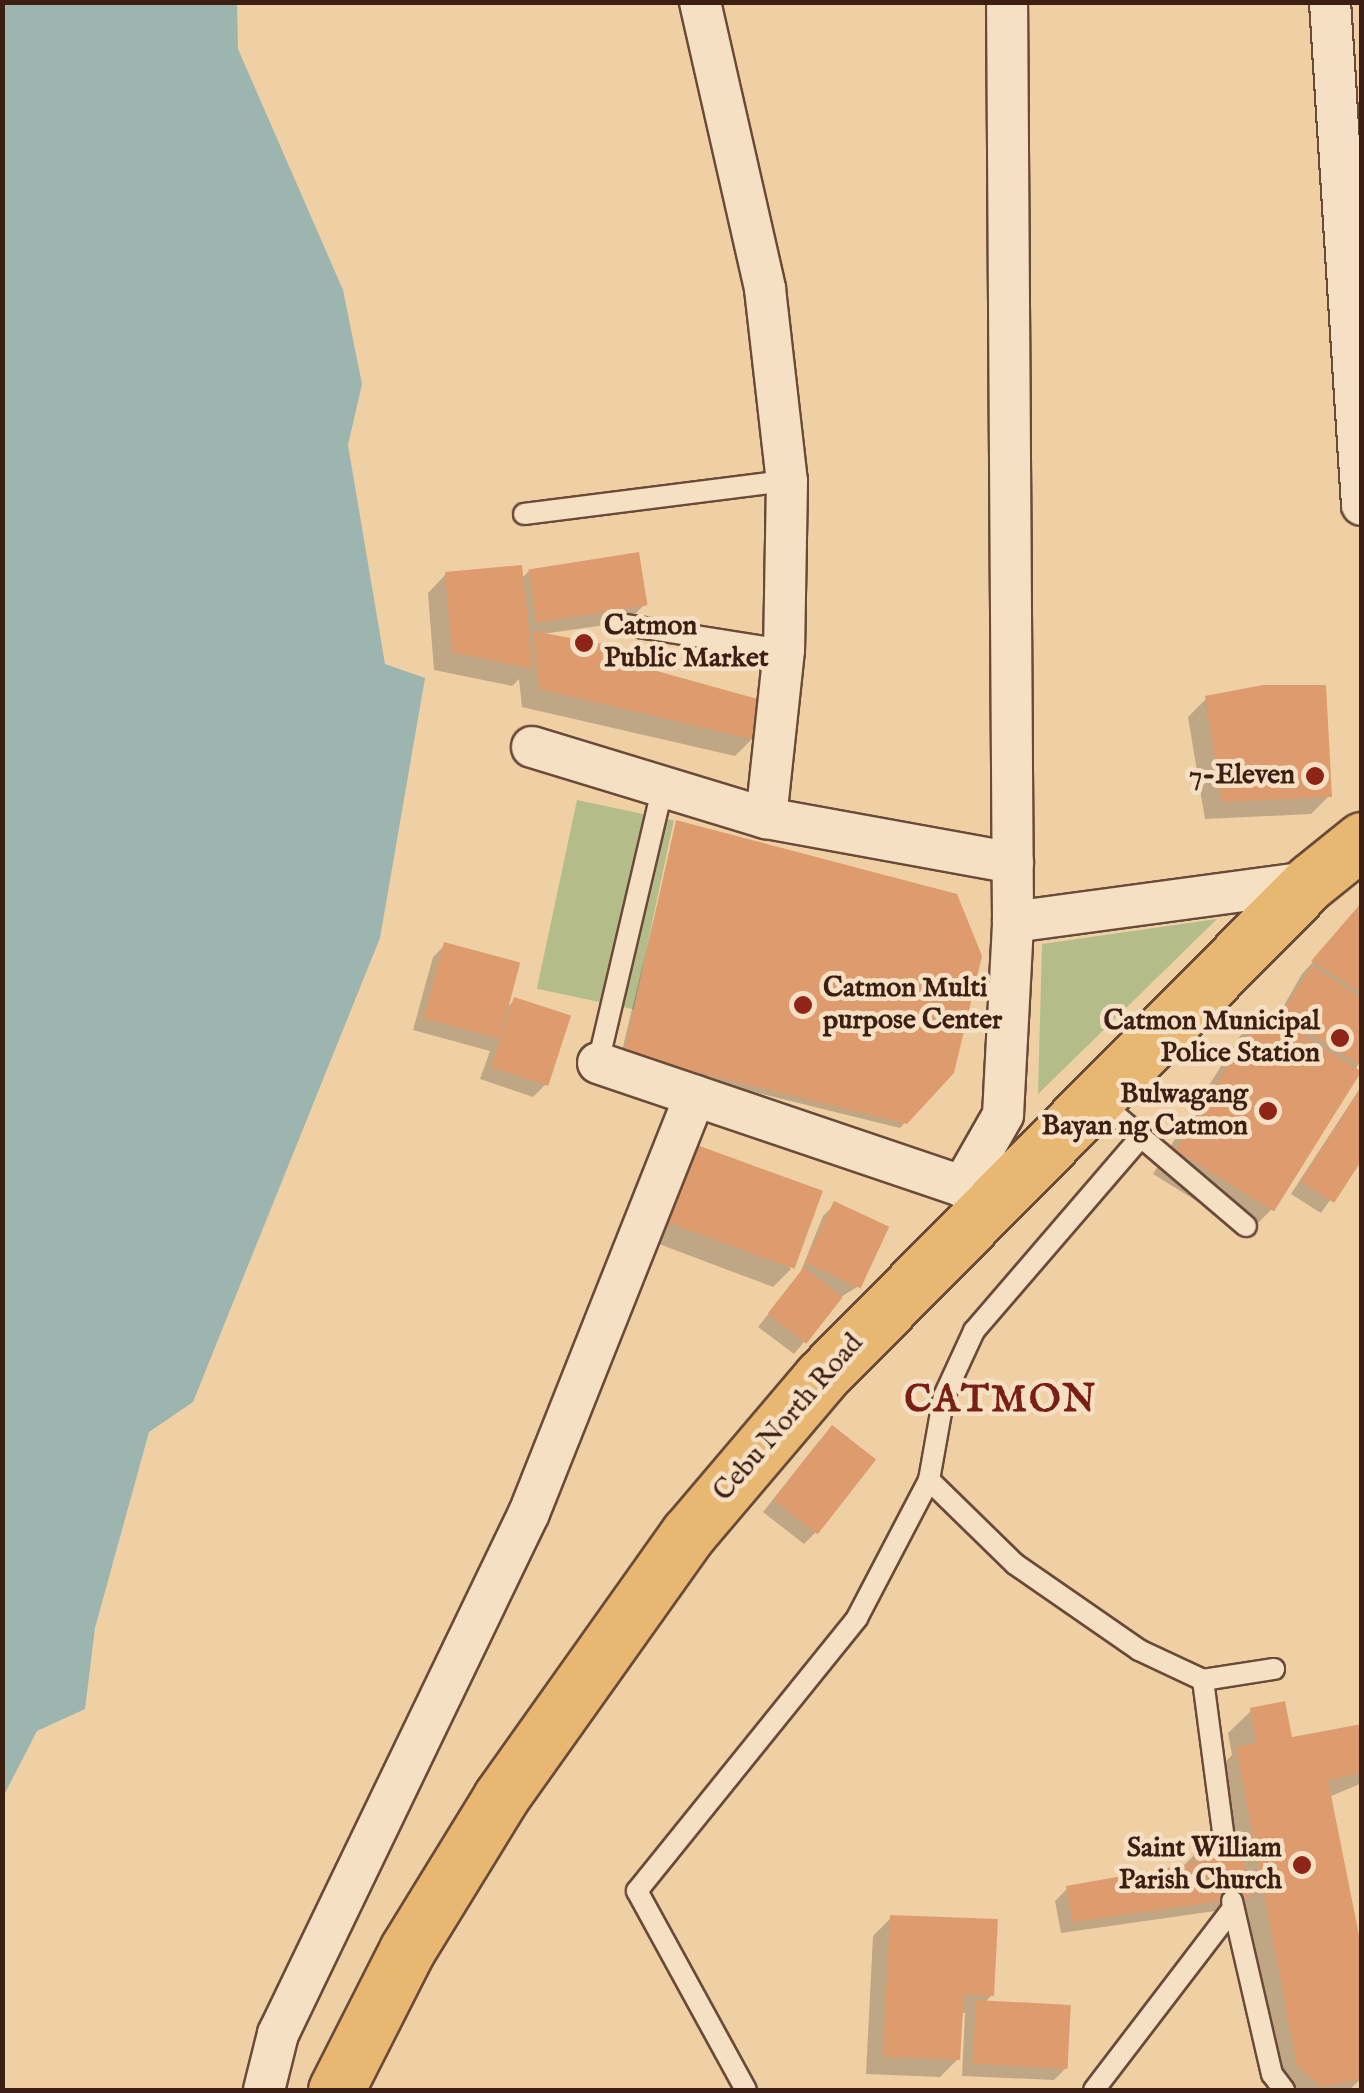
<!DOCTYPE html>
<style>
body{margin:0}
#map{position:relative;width:1364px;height:2093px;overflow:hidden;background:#efd0a5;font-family:"IM FELL English",serif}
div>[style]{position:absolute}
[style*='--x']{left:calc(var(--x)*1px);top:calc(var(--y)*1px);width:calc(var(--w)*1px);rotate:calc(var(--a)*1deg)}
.green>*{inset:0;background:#b4bc8a;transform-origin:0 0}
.water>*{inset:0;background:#9cb5af}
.shadow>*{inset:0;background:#0003}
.building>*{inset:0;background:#de9c6e;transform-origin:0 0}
.roads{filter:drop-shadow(2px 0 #6a4a38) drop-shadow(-2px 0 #6a4a38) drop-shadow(0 2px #6a4a38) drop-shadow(0 -2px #6a4a38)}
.lane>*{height:20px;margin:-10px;padding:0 10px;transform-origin:10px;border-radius:10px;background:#f5e0c4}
.street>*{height:40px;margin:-20px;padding:0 20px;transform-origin:20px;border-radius:20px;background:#f5e0c4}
.highway>*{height:55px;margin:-27.5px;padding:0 27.5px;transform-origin:27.5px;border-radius:27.5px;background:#e8b872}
.dots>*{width:28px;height:28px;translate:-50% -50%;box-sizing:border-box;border:5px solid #f5e0c4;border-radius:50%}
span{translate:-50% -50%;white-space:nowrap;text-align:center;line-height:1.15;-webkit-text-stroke:9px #f5e0c4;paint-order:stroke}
.poi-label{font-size:28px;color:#3d1e13;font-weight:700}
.left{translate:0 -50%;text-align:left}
.right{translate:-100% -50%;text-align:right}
.street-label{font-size:28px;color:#3d1e13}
.district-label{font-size:38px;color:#7a1f14;font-weight:700;letter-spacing:2.5px}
.frame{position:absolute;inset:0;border:5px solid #3d1e13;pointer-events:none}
</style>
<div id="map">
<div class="green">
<div style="left:577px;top:800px;width:99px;height:193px;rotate:12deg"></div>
<div style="clip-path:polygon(1217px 919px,1038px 1094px,1042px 944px)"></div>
</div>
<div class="water">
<div style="clip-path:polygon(3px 2px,237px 3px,238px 49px,343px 290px,362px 384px,348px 445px,385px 664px,425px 678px,380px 938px,193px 1402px,149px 1432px,95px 1628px,85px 1709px,37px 1731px,3px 1797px)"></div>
</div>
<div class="shadow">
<div style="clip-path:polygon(529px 571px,645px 604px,627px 622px,542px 634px,625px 665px,753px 738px,735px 756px,522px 707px,519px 679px,512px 686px,434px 670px,428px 593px,446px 574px,521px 579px)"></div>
<div style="clip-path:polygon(1206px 699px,1329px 796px,1311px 814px,1205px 819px,1188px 717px)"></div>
<div style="clip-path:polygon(677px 823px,952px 1072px,900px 1128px,620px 1059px)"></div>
<div style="clip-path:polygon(1362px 908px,1362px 1058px,1271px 1210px,1248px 1233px,1153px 1174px,1240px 1036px,1263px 1013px,1275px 1021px,1302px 974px)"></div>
<div style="clip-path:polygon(445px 945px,505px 1010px,515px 999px,545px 1085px,533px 1097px,480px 1079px,490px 1051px,413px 1030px,433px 957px)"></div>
<div style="clip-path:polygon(1362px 1085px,1362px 1155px,1321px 1213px,1291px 1194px)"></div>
<div style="clip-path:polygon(697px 1148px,791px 1269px,773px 1287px,651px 1241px,679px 1166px)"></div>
<div style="clip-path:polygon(835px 1204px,857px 1287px,841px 1297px,794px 1354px,758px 1327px,799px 1276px,823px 1216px)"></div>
<div style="clip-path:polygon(820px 1440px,816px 1532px,804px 1544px,763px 1512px)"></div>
<div style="clip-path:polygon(1252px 1710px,1290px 1740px,1362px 1726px,1362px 1783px,1329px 1797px,1362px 2078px,1349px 2090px,1276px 2090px,1236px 1908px,1061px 1933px,1055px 1901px,1067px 1889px,1182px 1867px,1194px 1855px,1228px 1848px,1214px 1773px,1232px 1755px,1228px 1733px)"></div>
<div style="clip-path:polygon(891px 1918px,992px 1995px,984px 2003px,1066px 2068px,1054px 2080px,962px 2076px,965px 2013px,960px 2013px,958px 2059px,940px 2077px,866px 2074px,873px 1936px)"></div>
</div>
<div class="building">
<div style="left:639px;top:552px;width:54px;height:112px;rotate:81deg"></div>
<div style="clip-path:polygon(522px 565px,533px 669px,452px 652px,445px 572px)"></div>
<div style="clip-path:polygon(533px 631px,629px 649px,628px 663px,765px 701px,756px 740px,539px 689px)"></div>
<div style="clip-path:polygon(1263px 685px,1326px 685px,1332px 797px,1222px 802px,1205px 696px)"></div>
<div style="clip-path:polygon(676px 820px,957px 894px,982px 956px,954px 1073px,907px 1124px,624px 1054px)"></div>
<div style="clip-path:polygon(1362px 902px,1362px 993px,1311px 961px)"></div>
<div style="left:444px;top:942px;width:79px;height:79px;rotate:15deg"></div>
<div style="clip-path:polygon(1312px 966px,1362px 998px,1360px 1065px,1281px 1014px)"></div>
<div style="left:514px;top:997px;width:60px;height:74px;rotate:18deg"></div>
<div style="left:1263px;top:1010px;width:116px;height:165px;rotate:32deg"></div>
<div style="clip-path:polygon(1362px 1086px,1362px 1160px,1334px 1203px,1301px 1181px)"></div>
<div style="left:697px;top:1145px;width:134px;height:83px;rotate:20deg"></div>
<div style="left:834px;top:1201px;width:61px;height:68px;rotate:25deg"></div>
<div style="left:804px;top:1267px;width:49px;height:59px;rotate:38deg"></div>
<div style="left:832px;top:1425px;width:56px;height:95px;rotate:38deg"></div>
<div style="clip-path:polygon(1285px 1701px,1292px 1737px,1362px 1724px,1362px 1773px,1328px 1780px,1362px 1950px,1362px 2079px,1322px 2087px,1297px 2066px,1236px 1747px,1257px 1743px,1250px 1708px)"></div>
<div style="clip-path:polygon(1240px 1843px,1251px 1897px,1073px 1922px,1066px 1886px,1195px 1863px,1193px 1852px)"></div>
<div style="clip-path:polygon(890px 1915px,998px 1919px,994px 1996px,964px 1995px,960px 2060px,883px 2057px)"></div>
<div style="left:976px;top:2000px;width:95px;height:64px;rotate:3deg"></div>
</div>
<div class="roads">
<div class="lane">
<div style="--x:524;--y:514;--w:265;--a:-7.2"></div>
<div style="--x:619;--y:624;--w:167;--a:9"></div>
<div style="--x:598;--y:1063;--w:279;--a:-76.8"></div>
<div style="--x:1099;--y:1101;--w:193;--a:40.4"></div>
<div style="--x:929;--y:1480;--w:120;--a:44.3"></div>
<div style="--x:1015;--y:1564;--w:151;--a:34.7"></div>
<div style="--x:1139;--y:1650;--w:71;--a:25.1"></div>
<div style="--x:1203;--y:1680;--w:72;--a:-8.8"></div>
<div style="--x:1203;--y:1680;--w:167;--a:82.5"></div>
<div style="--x:1232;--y:1901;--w:178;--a:77"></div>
<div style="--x:1272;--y:2074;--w:20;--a:53"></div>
<div style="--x:746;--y:2090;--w:227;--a:-118.7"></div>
<div style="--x:637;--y:1891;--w:351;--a:-51.1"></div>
<div style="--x:857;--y:1618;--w:156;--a:-62.4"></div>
<div style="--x:929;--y:1480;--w:85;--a:-79.9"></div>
<div style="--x:944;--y:1396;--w:72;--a:-65.2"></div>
<div style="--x:974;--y:1331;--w:252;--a:-49.3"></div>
<div style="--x:1094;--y:2090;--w:229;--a:-52.6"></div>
</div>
<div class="street">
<div style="--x:700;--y:2;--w:294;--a:77.2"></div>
<div style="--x:765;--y:289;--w:193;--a:83.5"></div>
<div style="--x:787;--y:481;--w:169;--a:91"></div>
<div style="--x:784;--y:650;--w:169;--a:96.1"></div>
<div style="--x:1330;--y:2;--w:504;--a:86.36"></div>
<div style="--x:532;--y:747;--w:245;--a:16.9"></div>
<div style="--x:766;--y:818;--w:251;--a:10.3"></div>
<div style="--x:1013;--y:922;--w:300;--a:-7.7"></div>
<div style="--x:598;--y:1063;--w:411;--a:18.7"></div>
<div style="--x:962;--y:1187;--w:83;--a:-60.3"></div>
<div style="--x:1003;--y:1115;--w:193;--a:-87"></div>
<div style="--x:1013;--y:922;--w:920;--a:-90.37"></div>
<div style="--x:264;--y:2090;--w:58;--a:-76"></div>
<div style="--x:278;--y:2034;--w:578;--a:-64.28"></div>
<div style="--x:529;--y:1513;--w:449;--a:-68.3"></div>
</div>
<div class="highway">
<div style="--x:336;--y:2090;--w:157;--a:-63.1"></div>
<div style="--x:407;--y:1950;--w:180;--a:-58.4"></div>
<div style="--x:501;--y:1797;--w:323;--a:-54.6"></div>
<div style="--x:688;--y:1534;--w:206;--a:-49.7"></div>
<div style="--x:821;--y:1377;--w:696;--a:-45.35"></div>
<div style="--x:1310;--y:882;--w:67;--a:-38.9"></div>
</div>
</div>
<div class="dots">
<div style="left:584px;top:643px;background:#8f2418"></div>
<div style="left:1315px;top:776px;background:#8f2418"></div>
<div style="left:803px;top:1005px;background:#8f2418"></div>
<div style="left:1340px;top:1038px;background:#8f2418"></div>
<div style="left:1268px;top:1111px;background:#8f2418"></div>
<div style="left:1302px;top:1865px;background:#8f2418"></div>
</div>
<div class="poi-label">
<span class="left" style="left:604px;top:643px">Catmon<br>Public Market</span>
<span class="right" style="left:1295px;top:776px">7-Eleven</span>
<span class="left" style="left:823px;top:1005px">Catmon Multi<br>purpose Center</span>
<span class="right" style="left:1320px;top:1038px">Catmon Municipal<br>Police Station</span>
<span class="right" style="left:1248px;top:1111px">Bulwagang<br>Bayan ng Catmon</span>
<span class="right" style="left:1282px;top:1865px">Saint William<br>Parish Church</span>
</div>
<div class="street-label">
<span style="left:789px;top:1418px;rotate:-49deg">Cebu North Road</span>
</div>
<div class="district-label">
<span style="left:1001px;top:1402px">CATMON</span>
</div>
<div class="frame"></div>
</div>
